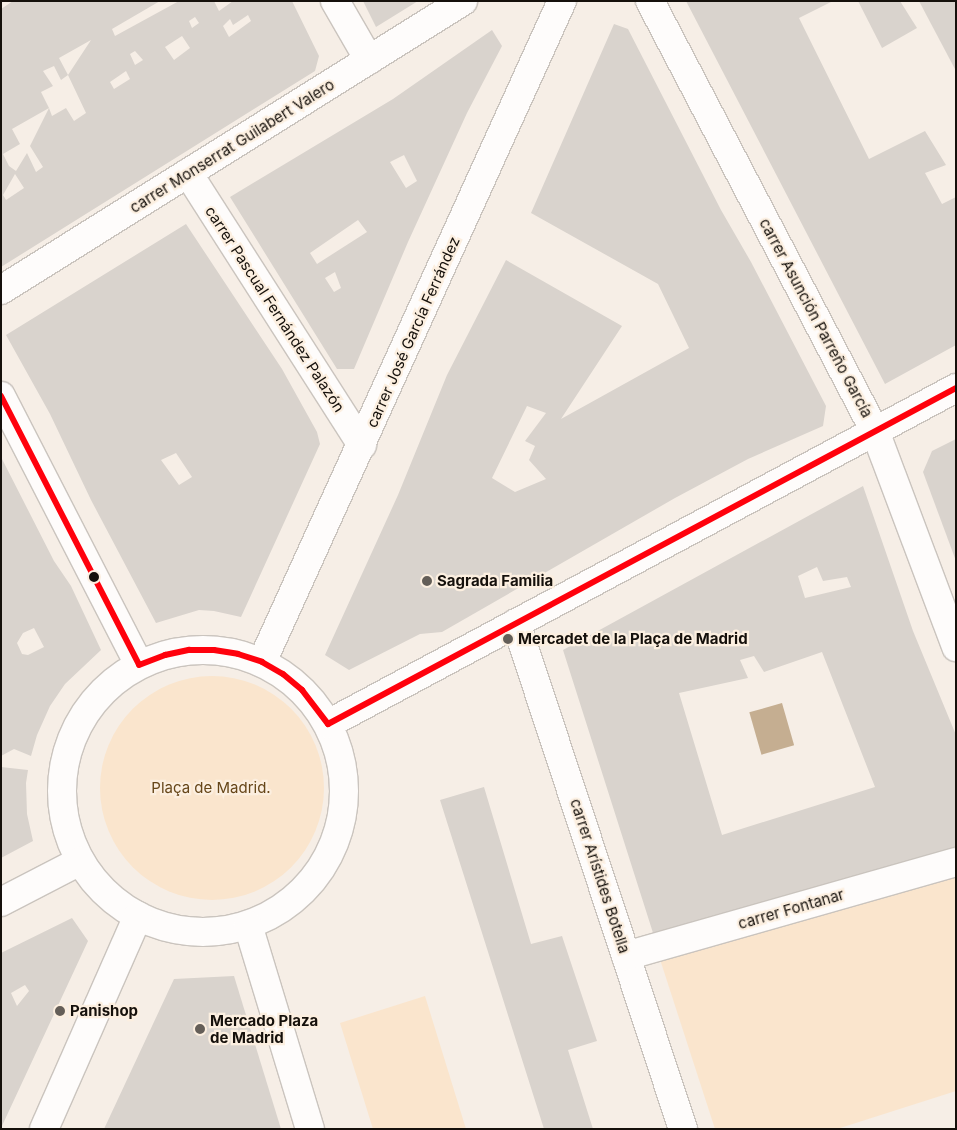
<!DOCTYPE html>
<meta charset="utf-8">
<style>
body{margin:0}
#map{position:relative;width:957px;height:1130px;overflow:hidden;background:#f6eee6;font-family:Inter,sans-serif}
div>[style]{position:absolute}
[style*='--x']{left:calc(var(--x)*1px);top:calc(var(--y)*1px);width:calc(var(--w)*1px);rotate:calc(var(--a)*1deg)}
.green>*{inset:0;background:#fae5cd}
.round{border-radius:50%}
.water>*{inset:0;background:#c5ae91;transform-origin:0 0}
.building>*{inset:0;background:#d9d3cd}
.roads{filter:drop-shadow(1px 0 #cac4be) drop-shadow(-1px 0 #cac4be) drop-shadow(0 1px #cac4be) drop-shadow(0 -1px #cac4be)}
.minor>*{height:28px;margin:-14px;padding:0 14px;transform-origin:14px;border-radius:14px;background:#fefcfb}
.minor>.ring{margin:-14px;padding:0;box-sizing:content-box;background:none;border:28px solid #fefcfb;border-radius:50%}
.bus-1>*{height:6px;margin:-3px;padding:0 3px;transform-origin:3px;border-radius:3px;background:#ff010c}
.dots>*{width:14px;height:14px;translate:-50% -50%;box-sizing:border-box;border:2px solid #fcefe0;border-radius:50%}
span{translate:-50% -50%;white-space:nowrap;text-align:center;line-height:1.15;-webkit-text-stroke:4.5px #fcefe0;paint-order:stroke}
.street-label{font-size:15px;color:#15100b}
.poi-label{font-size:15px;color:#15100b;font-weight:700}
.left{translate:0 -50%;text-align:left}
.park-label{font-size:15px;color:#664619}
.frame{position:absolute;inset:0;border:2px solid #15100b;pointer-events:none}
</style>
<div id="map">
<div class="green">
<div class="round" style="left:100px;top:676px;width:224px;height:224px"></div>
<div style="clip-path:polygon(956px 862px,956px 1091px,837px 1129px,715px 1129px,656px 947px)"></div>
<div style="clip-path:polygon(425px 996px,466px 1129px,373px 1129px,340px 1023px)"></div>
</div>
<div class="water">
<div style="left:782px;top:703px;width:44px;height:34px;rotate:74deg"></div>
</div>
<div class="building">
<div style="clip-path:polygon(evenodd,13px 1px,160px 1px,112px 29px,115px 36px,179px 1px,214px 1px,219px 11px,233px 1px,292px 1px,319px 56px,315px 71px,1px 267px,1px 9px,13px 1px,248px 15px,251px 21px,229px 37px,223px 26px,230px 19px,233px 25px,248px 15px,13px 1px,195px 17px,199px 23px,192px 28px,189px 21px,195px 17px,13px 1px,182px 36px,190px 48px,174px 60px,165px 47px,182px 36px,13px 1px,91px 40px,68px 75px,86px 113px,74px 121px,66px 108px,52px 116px,49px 108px,30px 146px,43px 167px,36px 172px,27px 153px,16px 171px,9px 166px,3px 154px,20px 144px,12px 129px,49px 108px,41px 92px,53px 86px,43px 71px,54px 66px,61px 80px,68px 75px,59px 58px,91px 40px,13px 1px,135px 51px,143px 60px,135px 65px,130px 54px,135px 51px,13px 1px,126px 71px,130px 79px,114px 89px,110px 82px,126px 71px,13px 1px,15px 174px,24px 188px,6px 200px,3px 195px,15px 174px)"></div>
<div style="clip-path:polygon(363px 1px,418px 1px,376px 27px)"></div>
<div style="clip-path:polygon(686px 1px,833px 1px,799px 18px,869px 159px,925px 131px,946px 165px,925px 173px,942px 204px,956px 197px,956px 345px,885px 384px)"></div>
<div style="clip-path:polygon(858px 1px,900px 1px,917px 28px,882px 48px)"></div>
<div style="clip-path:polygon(919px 1px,956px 1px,956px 71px,929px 20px)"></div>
<div style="clip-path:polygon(evenodd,614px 24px,628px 29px,721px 210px,751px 262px,826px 406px,823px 426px,748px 459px,675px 498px,442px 632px,420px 634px,349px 670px,325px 655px,398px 495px,447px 375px,506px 260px,622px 326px,561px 419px,689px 348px,658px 284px,531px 213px,614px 24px,527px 406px,546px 413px,525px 441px,535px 446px,529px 460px,546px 479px,515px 492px,492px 478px,527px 406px)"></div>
<div style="clip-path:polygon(evenodd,492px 30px,502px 46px,467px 113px,408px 242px,354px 369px,337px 369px,230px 197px,393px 99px,492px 30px,404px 155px,417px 181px,406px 188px,390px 162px,404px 155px,492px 30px,358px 220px,367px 232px,317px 264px,310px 253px,358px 220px,492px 30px,335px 272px,341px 288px,334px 292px,325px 278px,335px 272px)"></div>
<div style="clip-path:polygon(evenodd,186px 224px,282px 369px,317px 432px,320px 444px,241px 617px,214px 611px,199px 610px,156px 623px,91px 500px,50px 414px,6px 335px,186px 224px,176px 453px,192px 477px,179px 485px,161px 460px,176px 453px)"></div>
<div style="clip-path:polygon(956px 439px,956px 561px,923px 472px,932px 451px)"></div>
<div style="clip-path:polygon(evenodd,1px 457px,54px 561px,71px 586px,101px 650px,65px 684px,50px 706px,37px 735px,31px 756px,14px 749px,1px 756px,1px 457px,34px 628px,44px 647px,28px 655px,22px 654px,17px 643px,23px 633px,34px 628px)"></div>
<div style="clip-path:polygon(evenodd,863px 486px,913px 631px,956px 735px,956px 853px,654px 936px,563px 650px,863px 486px,817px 567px,823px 581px,847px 577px,851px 587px,805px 598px,798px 576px,817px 567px,863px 486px,822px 652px,875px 787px,722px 835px,679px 693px,748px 678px,740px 660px,754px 656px,764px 672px,822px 652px)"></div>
<div style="clip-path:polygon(1px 767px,28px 770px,26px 783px,27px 814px,33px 841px,1px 858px)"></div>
<div style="clip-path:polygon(484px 787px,531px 944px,562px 936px,597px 1041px,568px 1050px,593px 1129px,544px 1129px,440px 800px)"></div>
<div style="clip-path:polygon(evenodd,72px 918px,88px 941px,1px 1128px,1px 953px,72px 918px,25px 985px,29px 991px,17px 1006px,11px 993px,25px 985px)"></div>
<div style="clip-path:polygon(234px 976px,281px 1129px,104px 1129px,174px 979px)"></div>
</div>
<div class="roads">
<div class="minor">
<div style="--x:335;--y:1;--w:68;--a:60"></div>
<div style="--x:650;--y:1;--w:485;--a:62.4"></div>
<div style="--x:875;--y:431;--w:231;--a:69.4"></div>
<div style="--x:188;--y:173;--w:323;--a:57.4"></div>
<div style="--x:1;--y:290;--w:545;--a:-32.03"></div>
<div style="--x:1;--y:396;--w:302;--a:62.8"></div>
<div style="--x:516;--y:623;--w:533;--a:71.74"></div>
<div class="ring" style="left:62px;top:650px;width:254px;height:254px"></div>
<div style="--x:262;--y:662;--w:726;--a:-65.59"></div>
<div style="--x:328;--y:724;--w:712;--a:-28.15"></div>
<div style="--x:1;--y:902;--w:89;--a:-27.4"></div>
<div style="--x:248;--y:925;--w:213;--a:73.1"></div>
<div style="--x:626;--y:956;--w:343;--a:-15.9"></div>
<div style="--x:44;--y:1129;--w:233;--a:-66.2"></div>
</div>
</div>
<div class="bus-1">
<div style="--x:1;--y:396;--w:302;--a:62.8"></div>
<div style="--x:139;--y:665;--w:28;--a:-21"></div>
<div style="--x:165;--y:655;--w:25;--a:-12"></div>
<div style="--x:189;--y:650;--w:25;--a:0"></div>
<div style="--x:214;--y:650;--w:24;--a:9"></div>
<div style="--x:238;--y:654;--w:25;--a:18"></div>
<div style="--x:262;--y:662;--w:24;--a:30"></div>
<div style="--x:283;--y:674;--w:25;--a:40"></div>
<div style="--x:302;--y:690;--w:43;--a:52.6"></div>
<div style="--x:328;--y:724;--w:712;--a:-28.15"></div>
</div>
<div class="dots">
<div style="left:94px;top:577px;background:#15100b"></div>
<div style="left:427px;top:581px;background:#645e58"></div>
<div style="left:508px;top:639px;background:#645e58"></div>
<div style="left:60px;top:1011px;background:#645e58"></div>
<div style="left:200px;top:1029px;background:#645e58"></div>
</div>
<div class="street-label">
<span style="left:232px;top:146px;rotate:-32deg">carrer Monserrat Guilabert Valero</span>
<span style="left:275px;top:309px;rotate:57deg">carrer Pascual Fernández Palazón</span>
<span style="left:816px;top:318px;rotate:62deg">carrer Asunción Parreño García</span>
<span style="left:413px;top:332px;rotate:-66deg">carrer José García Ferrández</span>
<span style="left:600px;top:876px;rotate:72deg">carrer Arístides Botella</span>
<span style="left:791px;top:909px;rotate:-16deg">carrer Fontanar</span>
</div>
<div class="poi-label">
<span class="left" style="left:437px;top:581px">Sagrada Familia</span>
<span class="left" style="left:518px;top:639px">Mercadet de la Plaça de Madrid</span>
<span class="left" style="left:70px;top:1011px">Panishop</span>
<span class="left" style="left:210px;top:1029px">Mercado Plaza<br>de Madrid</span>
</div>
<div class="park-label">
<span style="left:211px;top:788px">Plaça de Madrid.</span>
</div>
<div class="frame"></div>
</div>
